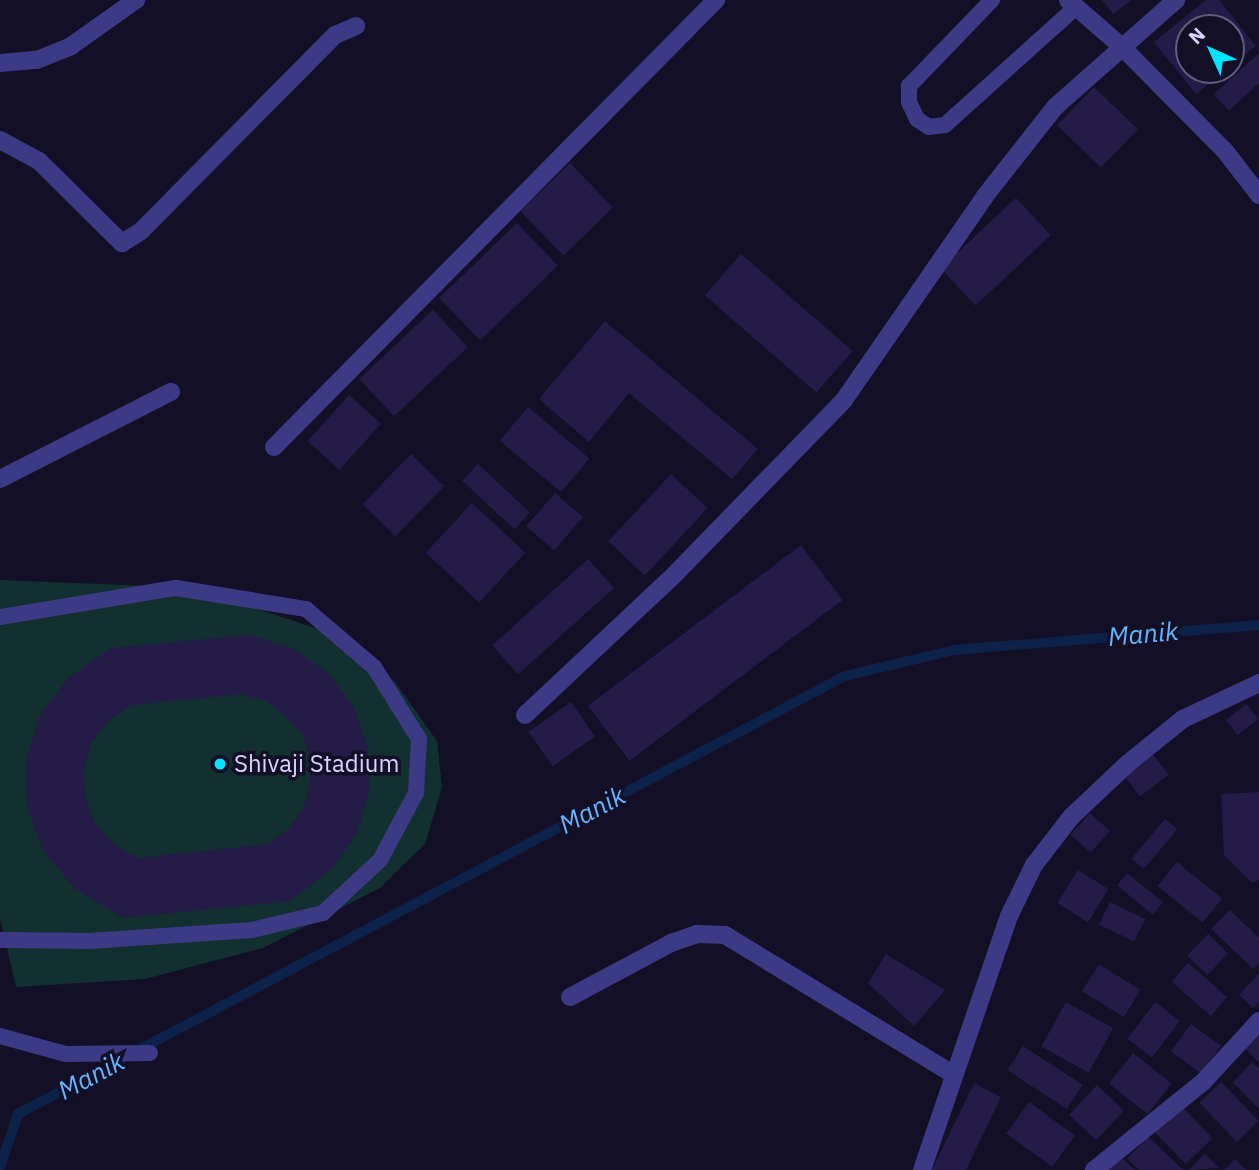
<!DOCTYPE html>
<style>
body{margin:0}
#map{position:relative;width:1259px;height:1170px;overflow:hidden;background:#130f26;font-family:"IBM Plex Sans",sans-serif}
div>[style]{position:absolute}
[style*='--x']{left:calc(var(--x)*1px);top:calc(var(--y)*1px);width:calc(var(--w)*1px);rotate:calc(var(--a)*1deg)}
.green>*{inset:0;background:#12302f}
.stream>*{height:10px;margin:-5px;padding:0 5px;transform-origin:5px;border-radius:5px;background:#0c2248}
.building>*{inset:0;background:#241b47;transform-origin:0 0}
.service>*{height:16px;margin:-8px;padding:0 8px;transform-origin:8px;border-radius:8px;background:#3d3a85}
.minor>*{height:18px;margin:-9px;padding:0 9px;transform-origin:9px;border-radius:9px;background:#3d3a85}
.dots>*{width:19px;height:19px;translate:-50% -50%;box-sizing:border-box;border:4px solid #130f26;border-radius:50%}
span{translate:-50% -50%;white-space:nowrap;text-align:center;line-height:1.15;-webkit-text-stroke:7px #130f26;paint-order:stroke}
.poi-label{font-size:24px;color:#d9d4ff}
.left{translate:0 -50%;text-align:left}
.water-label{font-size:26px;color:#62b6ff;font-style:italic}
.north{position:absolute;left:1175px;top:14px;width:70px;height:70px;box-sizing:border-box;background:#130f26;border:2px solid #625e7d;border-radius:50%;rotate:315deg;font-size:19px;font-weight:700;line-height:28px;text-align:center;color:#d9d4ff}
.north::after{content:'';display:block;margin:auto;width:24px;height:32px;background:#00e5ff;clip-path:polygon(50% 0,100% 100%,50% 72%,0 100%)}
</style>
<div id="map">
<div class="green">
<div style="clip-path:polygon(0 580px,151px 586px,240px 603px,330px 633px,395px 682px,437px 741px,442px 787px,425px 844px,380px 888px,263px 948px,145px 979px,16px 987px,0 918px)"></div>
</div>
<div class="stream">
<div style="--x:0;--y:1167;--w:56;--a:-71.2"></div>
<div style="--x:18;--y:1114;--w:936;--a:-27.91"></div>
<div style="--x:845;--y:676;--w:112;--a:-13.4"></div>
<div style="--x:954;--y:650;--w:306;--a:-4.7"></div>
</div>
<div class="building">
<div style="clip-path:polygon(1102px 0,1131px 0,1113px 14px)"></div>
<div style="clip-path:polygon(1206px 0,1219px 0,1256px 46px,1231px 66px,1231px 28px,1189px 28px,1189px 70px,1226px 70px,1196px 94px,1154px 42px)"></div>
<div style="clip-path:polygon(1259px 53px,1259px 83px,1229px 111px,1214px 94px)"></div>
<div style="left:1094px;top:87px;width:61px;height:53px;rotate:44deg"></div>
<div style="left:570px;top:163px;width:62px;height:69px;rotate:46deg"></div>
<div style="left:1016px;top:198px;width:51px;height:103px;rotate:47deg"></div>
<div style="left:517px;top:223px;width:59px;height:108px;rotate:46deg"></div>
<div style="left:741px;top:254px;width:148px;height:55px;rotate:41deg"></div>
<div style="left:433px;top:310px;width:51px;height:101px;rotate:47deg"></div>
<div style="clip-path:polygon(605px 321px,758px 449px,732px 479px,629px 393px,589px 442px,539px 399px)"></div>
<div style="left:349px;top:395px;width:43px;height:62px;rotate:42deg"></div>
<div style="left:528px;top:407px;width:80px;height:44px;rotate:40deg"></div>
<div style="left:411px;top:454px;width:46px;height:70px;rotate:44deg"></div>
<div style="left:478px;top:464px;width:71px;height:23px;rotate:43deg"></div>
<div style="left:671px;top:474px;width:50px;height:92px;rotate:43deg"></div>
<div style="left:555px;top:493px;width:37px;height:44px;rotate:41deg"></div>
<div style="left:472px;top:503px;width:73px;height:68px;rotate:43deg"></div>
<div style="left:801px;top:545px;width:69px;height:267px;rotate:53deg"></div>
<div style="left:588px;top:559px;width:39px;height:129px;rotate:48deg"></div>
<div style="clip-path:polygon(evenodd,248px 635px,292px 648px,327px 672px,354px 707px,368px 748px,369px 792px,357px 833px,332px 869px,290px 901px,123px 918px,74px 888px,44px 852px,27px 808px,25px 762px,39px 717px,67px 679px,111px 648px,248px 635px,241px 694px,266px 701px,286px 716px,302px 735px,310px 759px,310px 784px,303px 808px,289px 828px,268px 844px,137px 858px,112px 843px,95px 822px,85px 796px,84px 769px,92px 743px,108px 721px,132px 705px,241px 694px)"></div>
<div style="left:571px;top:702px;width:42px;height:52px;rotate:55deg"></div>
<div style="left:1246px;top:704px;width:19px;height:26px;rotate:51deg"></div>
<div style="left:1153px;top:754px;width:26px;height:36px;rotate:53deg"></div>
<div style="clip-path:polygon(1259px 792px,1259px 880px,1252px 883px,1224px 855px,1221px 794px)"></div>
<div style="left:1090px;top:813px;width:27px;height:29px;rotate:42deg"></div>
<div style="left:1165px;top:819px;width:16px;height:52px;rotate:40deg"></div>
<div style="left:1177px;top:862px;width:58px;height:31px;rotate:39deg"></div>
<div style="left:1078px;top:870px;width:36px;height:39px;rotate:32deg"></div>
<div style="left:1127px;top:873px;width:46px;height:16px;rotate:39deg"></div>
<div style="left:1110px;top:902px;width:39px;height:25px;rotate:26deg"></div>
<div style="clip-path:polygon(1230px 910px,1259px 938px,1259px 962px,1253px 969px,1211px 929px)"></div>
<div style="left:1208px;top:934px;width:28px;height:30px;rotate:44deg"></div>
<div style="clip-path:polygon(886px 954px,945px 990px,914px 1026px,868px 983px)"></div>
<div style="left:1188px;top:963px;width:52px;height:25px;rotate:41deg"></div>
<div style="left:1099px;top:964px;width:49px;height:32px;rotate:32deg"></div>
<div style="clip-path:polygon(1259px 973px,1259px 1002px,1253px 1008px,1239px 995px)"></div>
<div style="left:1066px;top:1002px;width:54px;height:51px;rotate:29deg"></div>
<div style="left:1155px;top:1002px;width:31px;height:46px;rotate:37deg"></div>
<div style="left:1191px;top:1024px;width:37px;height:34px;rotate:36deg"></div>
<div style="clip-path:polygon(1259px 1031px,1259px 1063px,1243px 1046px)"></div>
<div style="left:1023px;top:1046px;width:71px;height:29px;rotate:33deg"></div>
<div style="left:1133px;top:1053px;width:49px;height:39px;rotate:38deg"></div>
<div style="clip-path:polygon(1252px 1062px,1259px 1069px,1259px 1109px,1233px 1082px)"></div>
<div style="left:1221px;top:1082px;width:54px;height:30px;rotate:46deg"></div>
<div style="clip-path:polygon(974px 1083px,1001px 1097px,966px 1170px,932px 1170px)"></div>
<div style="left:1097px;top:1085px;width:37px;height:41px;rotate:43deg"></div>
<div style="left:1029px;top:1102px;width:57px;height:39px;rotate:36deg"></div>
<div style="left:1181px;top:1106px;width:45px;height:37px;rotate:46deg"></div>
<div style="clip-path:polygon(1149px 1137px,1183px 1170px,1139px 1170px,1127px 1158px)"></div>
<div style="clip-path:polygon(1118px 1154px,1135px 1170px,1102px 1170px)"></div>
<div style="clip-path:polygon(1205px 1154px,1219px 1168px,1189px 1170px)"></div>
<div style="clip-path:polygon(1235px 1159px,1246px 1170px,1224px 1170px)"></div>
</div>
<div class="service">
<div style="--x:992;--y:0;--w:120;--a:134"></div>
<div style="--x:909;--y:86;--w:16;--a:90"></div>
<div style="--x:909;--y:102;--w:19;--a:65"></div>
<div style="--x:917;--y:119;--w:14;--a:34"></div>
<div style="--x:929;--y:127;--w:16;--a:-7"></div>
<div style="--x:945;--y:125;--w:176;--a:-42"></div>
<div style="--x:0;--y:617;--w:178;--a:-9.4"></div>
<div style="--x:176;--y:588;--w:132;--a:9.2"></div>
<div style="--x:306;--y:609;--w:89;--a:40.5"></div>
<div style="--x:374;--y:667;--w:85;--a:58"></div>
<div style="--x:419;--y:739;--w:54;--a:93.2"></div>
<div style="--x:416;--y:793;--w:76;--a:118.2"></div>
<div style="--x:380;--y:860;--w:78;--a:137.1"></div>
<div style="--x:323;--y:913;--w:73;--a:166.5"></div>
<div style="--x:252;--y:930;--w:163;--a:176.1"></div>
<div style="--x:89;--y:941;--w:89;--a:-179.4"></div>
<div style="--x:0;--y:1036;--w:68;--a:15.3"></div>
<div style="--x:66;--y:1054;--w:84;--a:-0.7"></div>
</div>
<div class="minor">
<div style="--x:1068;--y:0;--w:72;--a:41"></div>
<div style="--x:1122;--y:47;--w:146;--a:45.3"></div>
<div style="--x:1225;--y:151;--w:56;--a:52.3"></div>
<div style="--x:0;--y:63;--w:37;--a:-5"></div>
<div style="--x:37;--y:60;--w:37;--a:-22"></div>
<div style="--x:71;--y:46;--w:80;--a:-35.3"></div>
<div style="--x:0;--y:140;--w:44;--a:28.3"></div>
<div style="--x:39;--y:161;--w:117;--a:44.7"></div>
<div style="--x:122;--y:243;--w:22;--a:-32"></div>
<div style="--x:141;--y:231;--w:276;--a:-45.3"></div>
<div style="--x:335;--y:35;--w:23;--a:-23"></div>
<div style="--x:274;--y:447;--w:629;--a:-45.32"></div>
<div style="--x:0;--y:479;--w:192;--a:-27"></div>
<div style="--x:525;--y:715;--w:206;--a:-43.2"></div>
<div style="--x:675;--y:574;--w:243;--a:-45.8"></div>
<div style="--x:844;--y:400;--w:248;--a:-55.3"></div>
<div style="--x:985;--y:196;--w:113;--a:-51.8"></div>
<div style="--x:1055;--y:107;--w:162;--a:-41.5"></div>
<div style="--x:570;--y:997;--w:115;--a:-28.1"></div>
<div style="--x:671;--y:943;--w:28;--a:-19"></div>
<div style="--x:697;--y:934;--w:28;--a:2"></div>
<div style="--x:725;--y:935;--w:268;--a:31.4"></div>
<div style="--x:922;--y:1170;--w:268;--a:-71.1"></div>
<div style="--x:1009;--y:916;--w:57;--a:-63.9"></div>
<div style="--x:1034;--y:865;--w:61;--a:-52.4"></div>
<div style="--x:1071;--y:817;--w:77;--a:-43.4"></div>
<div style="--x:1127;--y:764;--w:72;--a:-38.8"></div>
<div style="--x:1183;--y:719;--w:84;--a:-25.3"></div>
<div style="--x:1094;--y:1170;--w:140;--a:-38.9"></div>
<div style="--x:1203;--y:1082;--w:83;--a:-47.4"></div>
</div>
<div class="dots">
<div style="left:220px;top:764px;background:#00e5ff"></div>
</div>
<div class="poi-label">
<span class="left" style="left:234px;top:764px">Shivaji Stadium</span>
</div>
<div class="water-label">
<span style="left:1143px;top:634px;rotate:-5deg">Manik</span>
<span style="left:592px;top:810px;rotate:-28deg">Manik</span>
<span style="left:91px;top:1076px;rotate:-28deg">Manik</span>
</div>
<div class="north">N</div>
</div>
